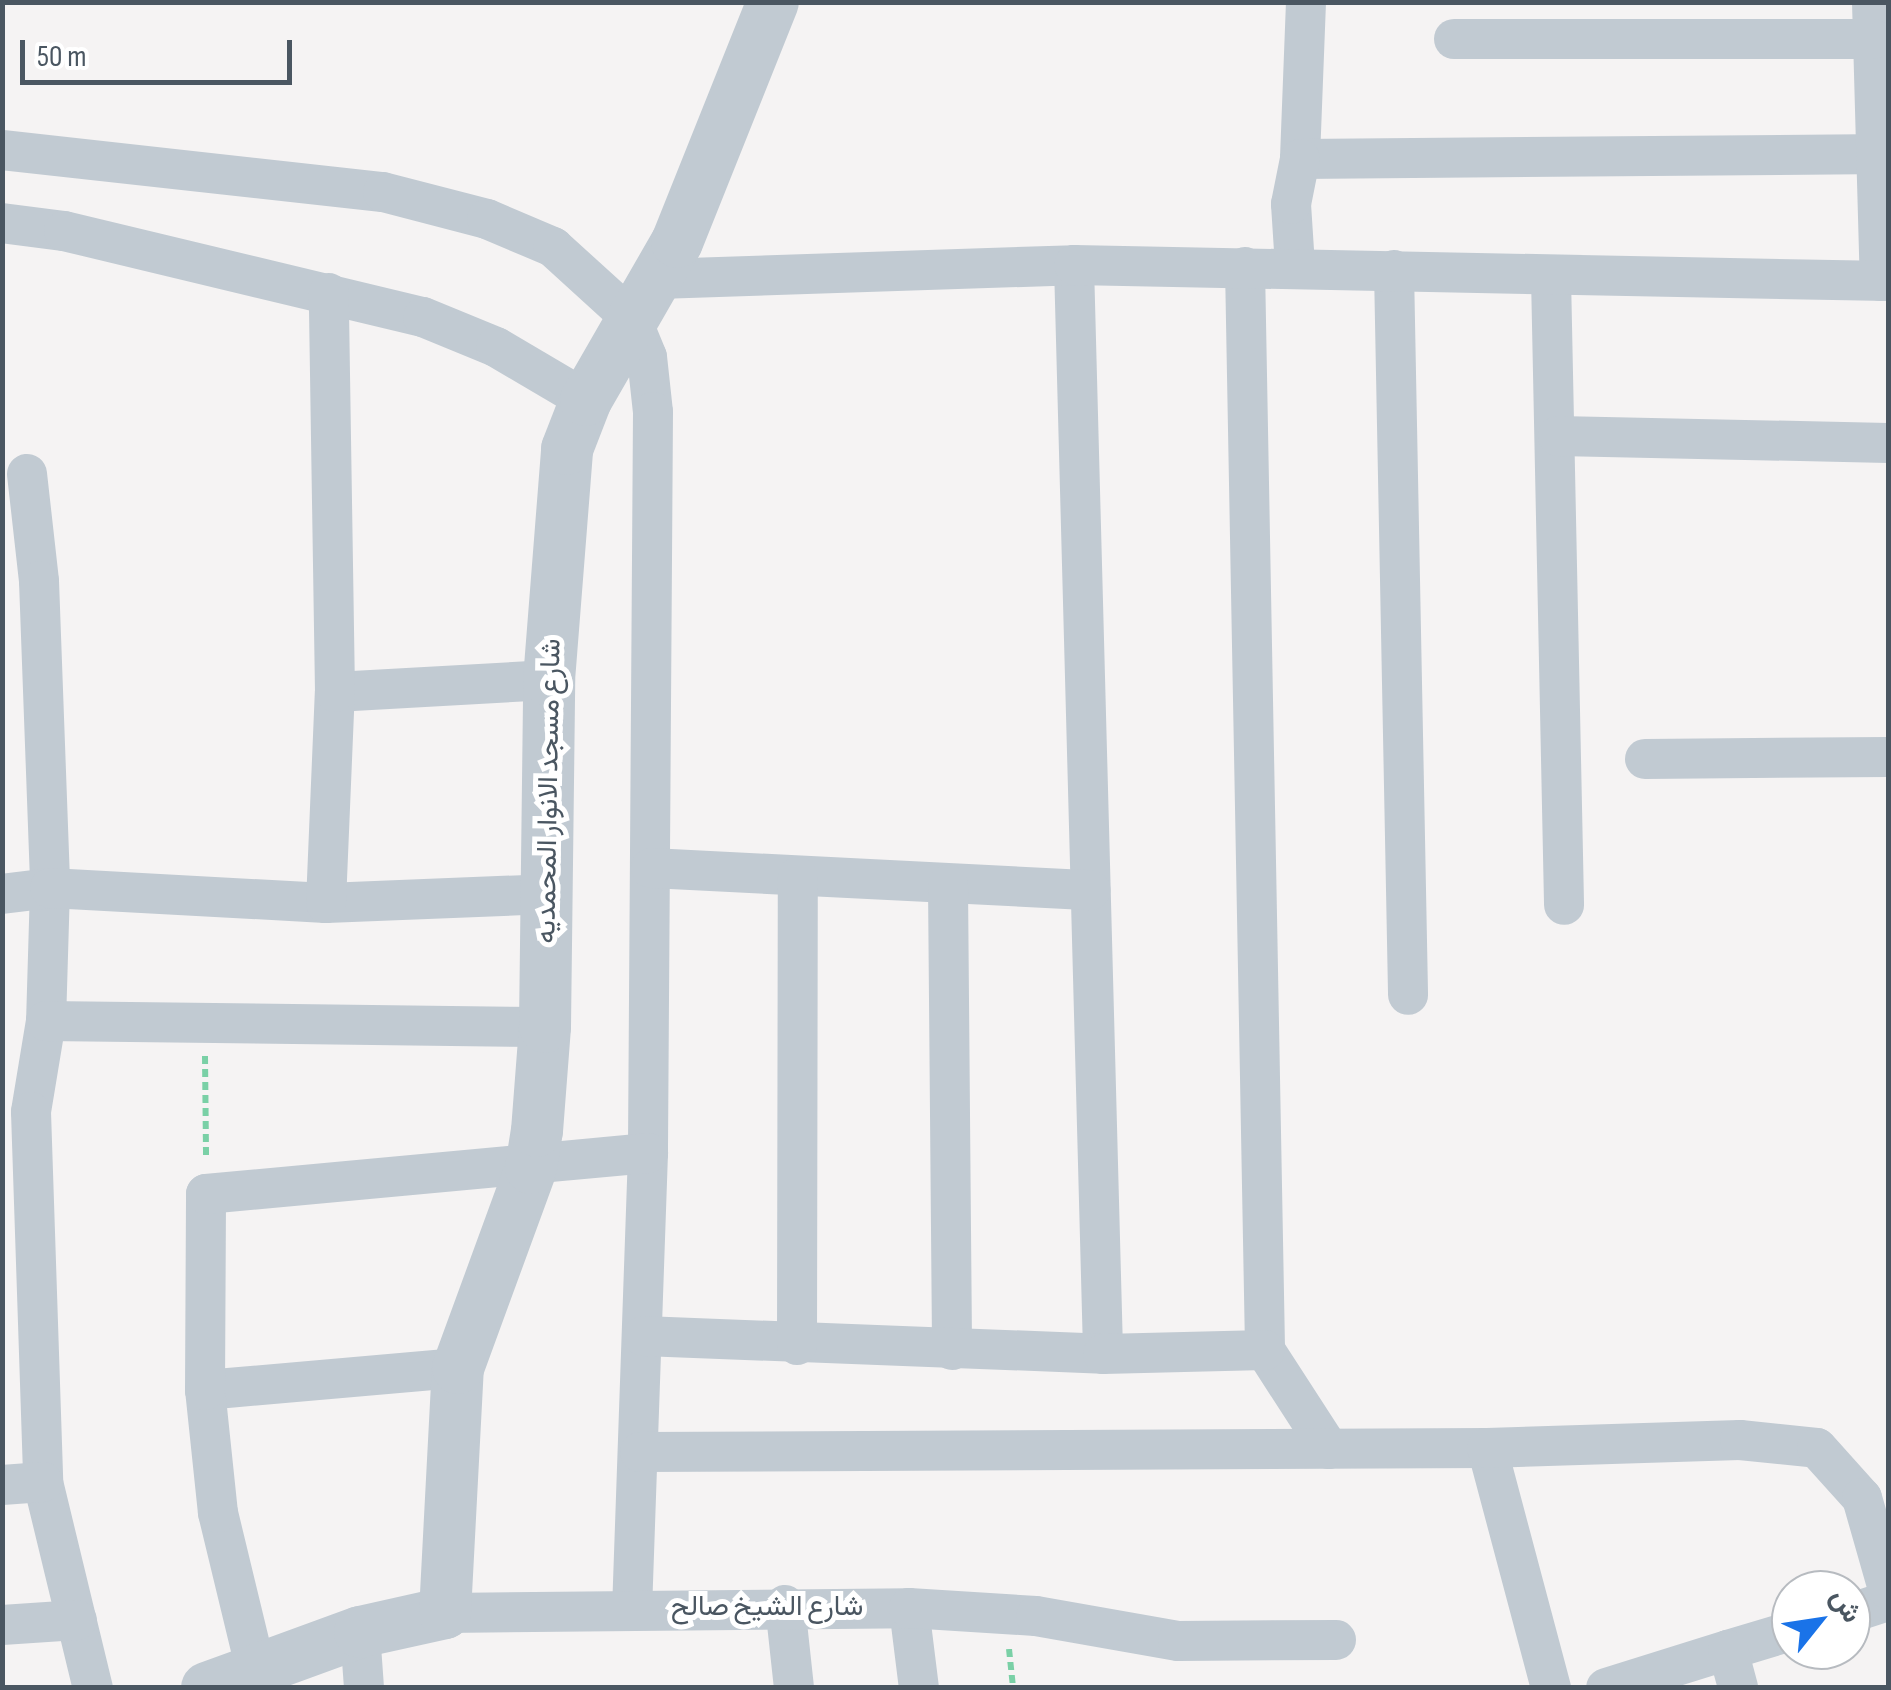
<!DOCTYPE html>
<meta charset="utf-8">
<style>
body{margin:0}
#map{position:relative;width:1891px;height:1690px;overflow:hidden;background:#f5f3f3;font-family:"Sofia Sans Condensed",Vazirmatn,sans-serif}
div>[style]{position:absolute}
[style*='--x']{left:calc(var(--x)*1px);top:calc(var(--y)*1px);width:calc(var(--w)*1px);rotate:calc(var(--a)*1deg)}
.path>*{height:6px;margin-top:-3px;transform-origin:0;background:repeating-linear-gradient(90deg,#7ad0a6 0 8px,transparent 0 13px)}
.minor>*{height:40px;margin:-20px;padding:0 20px;transform-origin:20px;border-radius:20px;background:#c1cad2}
.tertiary>*{height:52px;margin:-26px;padding:0 26px;transform-origin:26px;border-radius:26px;background:#c1cad2}
span{translate:-50% -50%;white-space:nowrap;text-align:center;line-height:1.15;-webkit-text-stroke:10px #fff;paint-order:stroke}
.street-label{font-size:28px;color:#4a5661}
.frame{position:absolute;inset:0;border:5px solid #4a5661;pointer-events:none}
.north{position:absolute;left:1771px;top:1570px;width:100px;height:100px;box-sizing:border-box;background:#fff;border:2px solid #b7bbc0;border-radius:50%;rotate:60deg;font-size:28px;font-weight:700;line-height:40px;text-align:center;color:#4a5661}
.north::after{content:'';display:block;margin:auto;width:35px;height:45px;background:#1a73e8;clip-path:polygon(50% 0,100% 100%,50% 72%,0 100%)}
.scale{position:absolute;left:20px;top:40px;width:272px;height:45px;box-sizing:border-box;border:5px solid #4a5661;border-top:0;padding-left:12px;font-size:30px;line-height:35px;white-space:nowrap;color:#4a5661;-webkit-text-stroke:8px #fff;paint-order:stroke}
</style>
<div id="map">
<div class="path">
<div style="--x:205;--y:1056;--w:102;--a:89.4"></div>
<div style="--x:1009;--y:1649;--w:39;--a:84"></div>
</div>
<div class="minor">
<div style="--x:1306;--y:2;--w:157;--a:92.2"></div>
<div style="--x:1300;--y:159;--w:588;--a:-0.49"></div>
<div style="--x:1872;--y:2;--w:279;--a:88.4"></div>
<div style="--x:1454;--y:39;--w:419;--a:0"></div>
<div style="--x:2;--y:150;--w:383;--a:6.3"></div>
<div style="--x:383;--y:192;--w:107;--a:14.6"></div>
<div style="--x:487;--y:219;--w:72;--a:23"></div>
<div style="--x:553;--y:247;--w:105;--a:42.3"></div>
<div style="--x:631;--y:318;--w:42;--a:67.7"></div>
<div style="--x:647;--y:357;--w:55;--a:83.8"></div>
<div style="--x:653;--y:412;--w:741;--a:90.39"></div>
<div style="--x:648;--y:1153;--w:453;--a:92"></div>
<div style="--x:2;--y:223;--w:63;--a:7.4"></div>
<div style="--x:64;--y:231;--w:369;--a:13.5"></div>
<div style="--x:423;--y:317;--w:79;--a:22.3"></div>
<div style="--x:496;--y:347;--w:104;--a:30.5"></div>
<div style="--x:1074;--y:265;--w:1089;--a:88.47"></div>
<div style="--x:1295;--y:266;--w:62;--a:-93.7"></div>
<div style="--x:1291;--y:204;--w:46;--a:-78.7"></div>
<div style="--x:1245;--y:267;--w:1083;--a:88.94"></div>
<div style="--x:1265;--y:1350;--w:118;--a:57.1"></div>
<div style="--x:1394;--y:270;--w:725;--a:88.89"></div>
<div style="--x:1551;--y:277;--w:628;--a:88.81"></div>
<div style="--x:658;--y:279;--w:416;--a:-1.9"></div>
<div style="--x:1074;--y:265;--w:814;--a:1.13"></div>
<div style="--x:1558;--y:436;--w:330;--a:1.2"></div>
<div style="--x:27;--y:474;--w:108;--a:83.6"></div>
<div style="--x:39;--y:581;--w:307;--a:87.9"></div>
<div style="--x:50;--y:888;--w:133;--a:91.7"></div>
<div style="--x:46;--y:1021;--w:92;--a:99.4"></div>
<div style="--x:31;--y:1112;--w:370;--a:88.1"></div>
<div style="--x:43;--y:1482;--w:212;--a:76.4"></div>
<div style="--x:335;--y:692;--w:214;--a:-3.2"></div>
<div style="--x:1645;--y:759;--w:243;--a:-0.5"></div>
<div style="--x:651;--y:868;--w:440;--a:2.9"></div>
<div style="--x:948;--y:885;--w:465;--a:89.5"></div>
<div style="--x:2;--y:894;--w:48;--a:-7.1"></div>
<div style="--x:50;--y:888;--w:276;--a:3.1"></div>
<div style="--x:326;--y:903;--w:221;--a:-2.3"></div>
<div style="--x:326;--y:903;--w:211;--a:-87.6"></div>
<div style="--x:335;--y:692;--w:399;--a:-90.9"></div>
<div style="--x:46;--y:1021;--w:499;--a:0.7"></div>
<div style="--x:643;--y:1336;--w:460;--a:2.2"></div>
<div style="--x:1103;--y:1354;--w:162;--a:-1.4"></div>
<div style="--x:797;--y:1345;--w:468;--a:-89.9"></div>
<div style="--x:205;--y:1390;--w:254;--a:-5"></div>
<div style="--x:640;--y:1452;--w:847;--a:-0.27"></div>
<div style="--x:2;--y:1485;--w:41;--a:-4.2"></div>
<div style="--x:785;--y:1605;--w:83;--a:83.8"></div>
<div style="--x:909;--y:1608;--w:81;--a:82.9"></div>
<div style="--x:445;--y:1613;--w:464;--a:-0.6"></div>
<div style="--x:909;--y:1608;--w:127;--a:3.6"></div>
<div style="--x:1036;--y:1616;--w:144;--a:10"></div>
<div style="--x:1178;--y:1641;--w:158;--a:-0.4"></div>
<div style="--x:1851;--y:1613;--w:39;--a:-18"></div>
<div style="--x:2;--y:1625;--w:75;--a:-3.8"></div>
<div style="--x:360;--y:1632;--w:56;--a:85.9"></div>
<div style="--x:1728;--y:1650;--w:66;--a:-16.8"></div>
<div style="--x:256;--y:1670;--w:162;--a:-103.6"></div>
<div style="--x:218;--y:1513;--w:124;--a:-96"></div>
<div style="--x:205;--y:1390;--w:196;--a:-89.7"></div>
<div style="--x:206;--y:1194;--w:444;--a:-5.3"></div>
<div style="--x:1551;--y:1688;--w:248;--a:-104.9"></div>
<div style="--x:1487;--y:1448;--w:253;--a:-1.8"></div>
<div style="--x:1740;--y:1440;--w:77;--a:5.9"></div>
<div style="--x:1817;--y:1448;--w:67;--a:48"></div>
<div style="--x:1862;--y:1498;--w:95;--a:74.1"></div>
<div style="--x:1606;--y:1688;--w:128;--a:-17.3"></div>
<div style="--x:1728;--y:1650;--w:39;--a:75"></div>
</div>
<div class="tertiary">
<div style="--x:207;--y:1688;--w:163;--a:-20.1"></div>
<div style="--x:360;--y:1632;--w:87;--a:-12.6"></div>
<div style="--x:445;--y:1613;--w:245;--a:-87"></div>
<div style="--x:458;--y:1368;--w:213;--a:-69.9"></div>
<div style="--x:531;--y:1168;--w:37;--a:-81"></div>
<div style="--x:537;--y:1131;--w:104;--a:-85.6"></div>
<div style="--x:545;--y:1027;--w:347;--a:-89.3"></div>
<div style="--x:549;--y:680;--w:232;--a:-85.5"></div>
<div style="--x:567;--y:449;--w:53;--a:-68.8"></div>
<div style="--x:586;--y:400;--w:182;--a:-60.1"></div>
<div style="--x:677;--y:242;--w:258;--a:-68.2"></div>
</div>
<div class="street-label">
<span style="left:549px;top:791px;rotate:-89deg">شارع مسجد الانوار المحمديه</span>
<span style="left:767px;top:1607px">شارع الشيخ صالح</span>
</div>
<div class="frame"></div>
<div class="north">ش</div>
<div class="scale">50 m</div>
</div>
